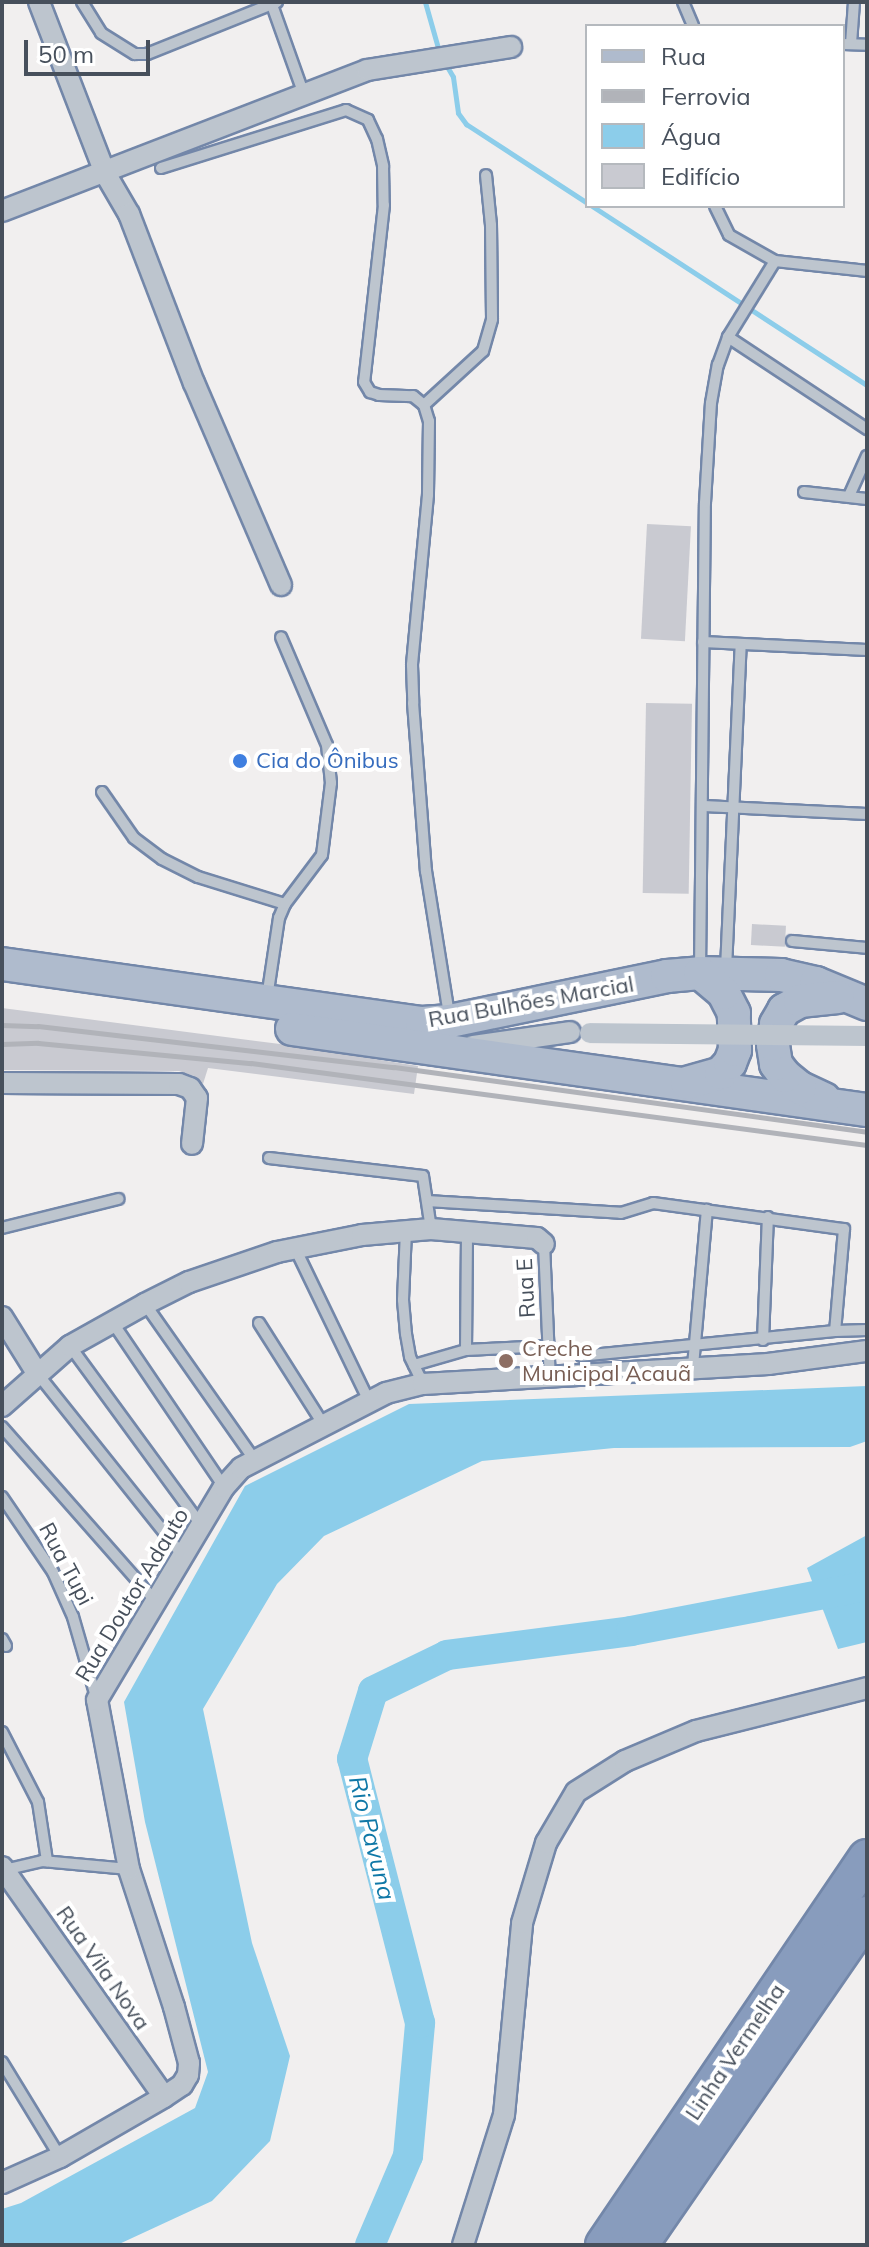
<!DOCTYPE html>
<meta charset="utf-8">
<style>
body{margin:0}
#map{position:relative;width:869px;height:2247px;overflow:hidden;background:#f1efef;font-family:Mulish,sans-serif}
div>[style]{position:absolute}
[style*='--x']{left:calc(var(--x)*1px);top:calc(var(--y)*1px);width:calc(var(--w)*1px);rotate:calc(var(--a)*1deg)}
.water>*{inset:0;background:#8ccdea}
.stream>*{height:5px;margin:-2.5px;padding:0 2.5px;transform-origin:2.5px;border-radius:2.5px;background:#8ccdea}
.river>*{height:30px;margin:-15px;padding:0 15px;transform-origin:15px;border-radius:15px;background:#8ccdea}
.building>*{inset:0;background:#c9cad1;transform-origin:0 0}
.roads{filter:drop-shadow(2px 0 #7387a9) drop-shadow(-2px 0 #7387a9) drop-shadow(0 2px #7387a9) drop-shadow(0 -2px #7387a9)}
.service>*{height:10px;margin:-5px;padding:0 5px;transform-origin:5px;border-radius:5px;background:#bdc5ce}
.minor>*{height:20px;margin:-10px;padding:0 10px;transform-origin:10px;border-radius:10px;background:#bdc5ce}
.primary>*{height:32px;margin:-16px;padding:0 16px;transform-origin:16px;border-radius:16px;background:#afbbcd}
.motorway>*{height:36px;margin:-18px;padding:0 18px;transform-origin:18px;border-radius:18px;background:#889cbd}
.rail>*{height:5px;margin:-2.5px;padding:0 2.5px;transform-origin:2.5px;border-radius:2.5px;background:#b1b3b9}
.minor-bridge>*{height:20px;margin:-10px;padding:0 10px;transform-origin:10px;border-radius:10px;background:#bdc5ce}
.dots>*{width:22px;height:22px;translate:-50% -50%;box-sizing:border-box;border:4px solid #fff;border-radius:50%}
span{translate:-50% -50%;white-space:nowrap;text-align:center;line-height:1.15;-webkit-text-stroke:8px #fff;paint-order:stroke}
.shop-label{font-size:22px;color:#366cbe}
.left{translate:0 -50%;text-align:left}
.street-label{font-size:22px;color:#47505c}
.education-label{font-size:22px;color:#785e54}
.water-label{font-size:24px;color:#0f78a7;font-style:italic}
.frame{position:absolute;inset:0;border:4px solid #47505c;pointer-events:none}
.legend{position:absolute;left:585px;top:24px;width:260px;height:184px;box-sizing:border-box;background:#fff;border:2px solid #b5b9be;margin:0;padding:10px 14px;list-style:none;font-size:24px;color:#47505c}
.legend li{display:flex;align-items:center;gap:16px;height:40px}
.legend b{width:40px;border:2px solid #b5b9be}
.scale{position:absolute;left:24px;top:40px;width:126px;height:36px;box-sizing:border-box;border:4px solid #47505c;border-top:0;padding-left:10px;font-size:24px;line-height:28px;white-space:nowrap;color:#47505c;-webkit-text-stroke:6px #fff;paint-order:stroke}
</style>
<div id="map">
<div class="water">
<div style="clip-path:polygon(867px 1386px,867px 1441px,850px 1447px,614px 1448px,482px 1461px,324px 1536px,277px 1584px,203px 1709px,252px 1943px,290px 2056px,270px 2141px,212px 2201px,117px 2245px,2px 2245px,2px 2209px,21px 2203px,195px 2108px,208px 2072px,145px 1822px,124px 1702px,245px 1486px,409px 1404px)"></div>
<div style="clip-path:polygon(867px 1535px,867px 1642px,838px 1649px,807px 1568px)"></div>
</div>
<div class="stream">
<div style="--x:425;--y:2;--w:55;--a:74.2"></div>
<div style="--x:445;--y:63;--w:16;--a:60"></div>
<div style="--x:453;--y:77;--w:36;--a:82"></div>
<div style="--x:458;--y:113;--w:14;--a:54"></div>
<div style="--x:466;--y:124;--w:145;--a:33.1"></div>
<div style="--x:592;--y:206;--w:328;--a:33.1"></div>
</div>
<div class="river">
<div style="--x:370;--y:2245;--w:97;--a:-66.9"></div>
<div style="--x:408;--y:2156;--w:134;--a:-84.8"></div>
<div style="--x:420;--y:2023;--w:273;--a:-104.4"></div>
<div style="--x:352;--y:1759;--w:71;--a:-72.8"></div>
<div style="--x:373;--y:1691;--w:82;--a:-25.9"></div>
<div style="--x:447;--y:1655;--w:186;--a:-7.4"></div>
<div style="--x:631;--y:1631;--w:240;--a:-10.8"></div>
</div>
<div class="building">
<div style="left:647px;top:524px;width:44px;height:115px;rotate:3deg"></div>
<div style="left:646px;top:703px;width:46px;height:190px;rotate:1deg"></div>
<div style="left:752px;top:924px;width:34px;height:21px;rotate:3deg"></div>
<div style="clip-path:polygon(2px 1008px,280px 1044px,418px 1066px,414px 1094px,208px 1068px,203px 1084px,194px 1076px,179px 1071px,2px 1070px)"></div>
</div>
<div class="roads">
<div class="service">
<div style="--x:82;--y:2;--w:36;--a:58"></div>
<div style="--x:101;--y:33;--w:40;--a:32"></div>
<div style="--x:135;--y:54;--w:12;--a:0"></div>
<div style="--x:147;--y:54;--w:140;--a:-21.8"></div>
<div style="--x:683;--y:2;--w:26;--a:67"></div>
<div style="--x:272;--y:5;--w:96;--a:70.4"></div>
<div style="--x:843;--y:44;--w:24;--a:2"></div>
<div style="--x:851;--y:44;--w:42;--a:-85.9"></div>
<div style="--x:161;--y:168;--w:194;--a:-17.4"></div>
<div style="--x:346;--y:110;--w:24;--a:24"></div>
<div style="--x:368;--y:120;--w:21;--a:65"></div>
<div style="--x:377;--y:139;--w:28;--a:77"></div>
<div style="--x:383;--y:166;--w:39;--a:89"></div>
<div style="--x:384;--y:205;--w:178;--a:96.4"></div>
<div style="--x:364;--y:382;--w:12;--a:59"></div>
<div style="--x:370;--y:392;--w:9;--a:18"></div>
<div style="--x:379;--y:395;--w:34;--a:2"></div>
<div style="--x:413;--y:396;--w:14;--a:39"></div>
<div style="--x:424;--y:405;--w:17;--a:73"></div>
<div style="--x:429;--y:421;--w:74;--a:90.8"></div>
<div style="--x:428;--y:495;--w:171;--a:95.4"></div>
<div style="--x:412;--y:665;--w:38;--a:88"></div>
<div style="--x:413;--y:703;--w:169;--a:85.6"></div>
<div style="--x:426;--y:871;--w:146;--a:80.9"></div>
<div style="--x:715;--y:206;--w:32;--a:64"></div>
<div style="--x:729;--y:235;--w:53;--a:29.5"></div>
<div style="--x:775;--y:261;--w:93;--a:6.2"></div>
<div style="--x:728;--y:337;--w:167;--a:33.5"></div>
<div style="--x:424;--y:405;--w:80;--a:-42.5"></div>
<div style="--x:483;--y:351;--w:33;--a:-74"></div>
<div style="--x:492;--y:319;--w:94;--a:-90.6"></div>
<div style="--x:491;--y:225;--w:50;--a:-95.7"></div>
<div style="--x:804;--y:492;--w:63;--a:6.3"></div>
<div style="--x:849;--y:496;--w:44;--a:-65.8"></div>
<div style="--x:703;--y:642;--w:164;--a:2.8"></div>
<div style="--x:102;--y:792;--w:56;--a:55.2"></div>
<div style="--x:134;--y:838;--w:35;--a:37"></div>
<div style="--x:162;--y:859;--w:40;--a:26.6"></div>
<div style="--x:198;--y:877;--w:91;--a:17.2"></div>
<div style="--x:704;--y:806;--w:163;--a:2.8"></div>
<div style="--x:792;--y:941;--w:75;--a:5.3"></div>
<div style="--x:726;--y:969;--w:325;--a:-87.4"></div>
<div style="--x:700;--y:971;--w:468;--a:-89.4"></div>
<div style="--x:705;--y:503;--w:100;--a:-86.6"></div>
<div style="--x:711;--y:403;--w:39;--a:-80"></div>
<div style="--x:718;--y:365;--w:30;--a:-70"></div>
<div style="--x:728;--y:337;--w:89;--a:-58.3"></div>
<div style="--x:267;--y:998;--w:81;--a:-81.5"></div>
<div style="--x:279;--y:918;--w:15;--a:-67"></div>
<div style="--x:285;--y:904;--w:61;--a:-52.9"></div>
<div style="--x:322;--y:855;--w:73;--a:-82.9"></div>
<div style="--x:331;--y:783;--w:38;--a:-96"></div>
<div style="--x:327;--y:745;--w:117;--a:-113.1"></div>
<div style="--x:269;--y:1158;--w:155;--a:6.7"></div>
<div style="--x:423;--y:1176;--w:54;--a:81.4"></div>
<div style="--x:427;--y:1201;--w:194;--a:3.5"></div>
<div style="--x:621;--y:1213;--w:34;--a:-17"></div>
<div style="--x:653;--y:1203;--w:193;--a:7.8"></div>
<div style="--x:844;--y:1229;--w:102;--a:95"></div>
<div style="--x:835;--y:1331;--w:255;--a:174.4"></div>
<div style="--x:2;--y:1228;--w:120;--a:-14"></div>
<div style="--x:406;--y:1231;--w:69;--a:92.5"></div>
<div style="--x:403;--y:1300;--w:34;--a:85"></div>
<div style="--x:406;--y:1334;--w:23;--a:80"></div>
<div style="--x:410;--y:1357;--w:30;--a:64"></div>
<div style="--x:544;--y:1244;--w:135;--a:87.5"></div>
<div style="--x:295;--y:1248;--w:170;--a:64.2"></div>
<div style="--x:145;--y:1304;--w:189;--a:54.9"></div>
<div style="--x:113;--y:1323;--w:198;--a:55.9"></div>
<div style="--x:259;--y:1323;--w:120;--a:57.6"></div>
<div style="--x:835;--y:1331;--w:32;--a:-2"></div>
<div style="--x:763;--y:1340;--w:123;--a:-87.7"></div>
<div style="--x:70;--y:1346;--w:222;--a:53.8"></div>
<div style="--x:466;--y:1350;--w:119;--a:-89.5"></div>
<div style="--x:414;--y:1365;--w:54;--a:-16.1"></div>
<div style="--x:466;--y:1350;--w:82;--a:-2.8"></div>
<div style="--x:693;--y:1366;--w:157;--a:-84.9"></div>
<div style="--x:37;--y:1373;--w:234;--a:51.4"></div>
<div style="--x:2;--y:1427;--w:235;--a:48.6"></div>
<div style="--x:2;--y:1497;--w:91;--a:55.8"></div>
<div style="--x:53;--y:1572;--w:49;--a:66"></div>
<div style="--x:73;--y:1617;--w:86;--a:73.9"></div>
<div style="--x:2;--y:1639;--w:8;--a:60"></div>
<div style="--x:2;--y:1732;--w:79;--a:62.8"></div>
<div style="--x:38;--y:1802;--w:60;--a:81.3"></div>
<div style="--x:4;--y:1870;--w:39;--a:-13"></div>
<div style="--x:42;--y:1861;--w:87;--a:5.3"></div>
<div style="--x:2;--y:2062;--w:111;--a:58.6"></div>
</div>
<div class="minor">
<div style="--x:39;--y:2;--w:183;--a:68.9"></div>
<div style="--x:105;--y:173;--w:48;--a:59.7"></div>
<div style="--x:129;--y:214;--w:181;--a:69"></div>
<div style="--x:194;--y:383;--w:220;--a:66.7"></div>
<div style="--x:2;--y:211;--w:391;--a:-21.1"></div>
<div style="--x:367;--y:70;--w:146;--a:-9.1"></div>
<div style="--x:473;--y:1046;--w:98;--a:-8.2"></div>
<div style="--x:2;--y:1083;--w:177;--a:0.3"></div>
<div style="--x:179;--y:1084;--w:12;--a:20"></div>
<div style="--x:190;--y:1088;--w:12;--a:55"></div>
<div style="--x:197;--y:1098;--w:46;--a:96.2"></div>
<div style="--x:2;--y:1317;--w:66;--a:58"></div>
<div style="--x:2;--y:1406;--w:91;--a:-41.4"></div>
<div style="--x:70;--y:1346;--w:86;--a:-29.2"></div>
<div style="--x:145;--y:1304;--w:49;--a:-26.6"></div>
<div style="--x:189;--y:1282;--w:93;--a:-18.8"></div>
<div style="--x:277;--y:1252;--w:87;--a:-11.3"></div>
<div style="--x:362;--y:1235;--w:69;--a:-5"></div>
<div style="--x:431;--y:1229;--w:106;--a:4.9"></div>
<div style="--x:537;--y:1238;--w:9;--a:41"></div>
<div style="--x:2;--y:1867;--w:281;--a:54.8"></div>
<div style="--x:2;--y:2183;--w:64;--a:-24.1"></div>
<div style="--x:60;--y:2157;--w:120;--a:-30"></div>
<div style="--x:164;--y:2097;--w:22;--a:-34"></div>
<div style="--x:182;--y:2085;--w:12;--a:-59"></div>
<div style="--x:188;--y:2075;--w:12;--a:-85"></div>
<div style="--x:189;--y:2063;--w:58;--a:-105"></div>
<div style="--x:174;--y:2007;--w:145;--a:-108.1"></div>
<div style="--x:129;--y:1869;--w:172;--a:-100.7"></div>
<div style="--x:97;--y:1700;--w:248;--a:-59.2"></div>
<div style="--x:224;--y:1487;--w:25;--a:-48"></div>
<div style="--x:241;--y:1468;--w:163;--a:-27.3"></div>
<div style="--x:386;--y:1393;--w:38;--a:-14"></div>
<div style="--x:423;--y:1384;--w:346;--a:-3.3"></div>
<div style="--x:768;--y:1364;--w:100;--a:-7.5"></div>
<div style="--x:463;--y:2245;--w:136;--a:-72.5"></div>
<div style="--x:504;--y:2115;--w:193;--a:-84.6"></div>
<div style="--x:522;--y:1923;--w:84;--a:-73.3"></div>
<div style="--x:546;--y:1843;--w:59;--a:-59.5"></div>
<div style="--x:576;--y:1792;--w:58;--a:-32.3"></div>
<div style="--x:625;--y:1761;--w:77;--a:-22.9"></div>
<div style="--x:696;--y:1731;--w:176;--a:-14.1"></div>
</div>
<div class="primary">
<div style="--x:2;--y:964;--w:424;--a:8"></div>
<div style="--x:422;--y:1023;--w:28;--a:-4"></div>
<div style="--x:450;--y:1021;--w:222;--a:-11.7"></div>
<div style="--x:667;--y:976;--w:33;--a:-5"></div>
<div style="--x:700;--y:973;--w:81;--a:1.4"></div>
<div style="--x:781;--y:975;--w:36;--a:13"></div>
<div style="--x:816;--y:983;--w:55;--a:22.4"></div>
<div style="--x:292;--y:1029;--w:581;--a:8.02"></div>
<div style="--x:687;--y:1083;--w:35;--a:-16"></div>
<div style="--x:721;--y:1073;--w:13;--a:-48"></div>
<div style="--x:730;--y:1063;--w:14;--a:-69"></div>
<div style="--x:735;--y:1050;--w:37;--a:-92"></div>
<div style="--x:734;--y:1013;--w:22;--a:-117"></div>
<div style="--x:724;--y:993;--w:31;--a:-140"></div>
<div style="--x:824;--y:1099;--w:26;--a:-155"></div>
<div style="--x:800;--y:1088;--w:19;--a:-141"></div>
<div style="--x:785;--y:1076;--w:15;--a:-127"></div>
<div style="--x:776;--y:1064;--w:20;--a:-99"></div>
<div style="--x:773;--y:1044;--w:20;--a:-81"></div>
<div style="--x:776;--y:1024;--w:16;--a:-60"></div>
<div style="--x:784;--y:1010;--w:18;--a:-29"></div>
<div style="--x:800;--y:1001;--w:38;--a:-6"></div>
</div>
<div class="motorway">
<div style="--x:604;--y:2245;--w:468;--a:-55.8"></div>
<div style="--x:639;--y:2245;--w:401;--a:-55.4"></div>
</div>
</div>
<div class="rail">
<div style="--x:2;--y:1025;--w:36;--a:2"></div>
<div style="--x:38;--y:1026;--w:358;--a:6.6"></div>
<div style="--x:394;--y:1067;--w:477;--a:7.8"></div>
<div style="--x:2;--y:1044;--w:36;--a:-2"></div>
<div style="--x:38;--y:1043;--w:214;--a:5.4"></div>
<div style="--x:251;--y:1063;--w:621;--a:7.58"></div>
</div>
<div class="minor-bridge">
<div style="--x:590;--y:1033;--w:277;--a:0.6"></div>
</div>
<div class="dots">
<div style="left:240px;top:761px;background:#3f7fe0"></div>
<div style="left:506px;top:1361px;background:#8d6e63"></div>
</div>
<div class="shop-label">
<span class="left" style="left:256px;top:761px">Cia do Ônibus</span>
</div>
<div class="street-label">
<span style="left:531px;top:1002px;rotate:-10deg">Rua Bulhões Marcial</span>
<span style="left:526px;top:1288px;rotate:-93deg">Rua E</span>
<span style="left:66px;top:1564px;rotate:62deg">Rua Tupi</span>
<span style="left:132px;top:1595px;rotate:-59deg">Rua Doutor Adauto</span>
<span style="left:103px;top:1968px;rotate:55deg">Rua Vila Nova</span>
<span style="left:735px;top:2052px;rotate:-56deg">Linha Vermelha</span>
</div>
<div class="education-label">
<span class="left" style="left:522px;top:1361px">Creche<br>Municipal Acauã</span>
</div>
<div class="water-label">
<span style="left:372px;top:1838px;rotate:76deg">Rio Pavuna</span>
</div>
<div class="frame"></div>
<ul class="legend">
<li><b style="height:10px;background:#afbbcd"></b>Rua</li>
<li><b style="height:10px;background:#b1b3b9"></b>Ferrovia</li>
<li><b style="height:22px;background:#8ccdea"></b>Água</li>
<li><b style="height:22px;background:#c9cad1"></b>Edifício</li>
</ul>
<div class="scale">50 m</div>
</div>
